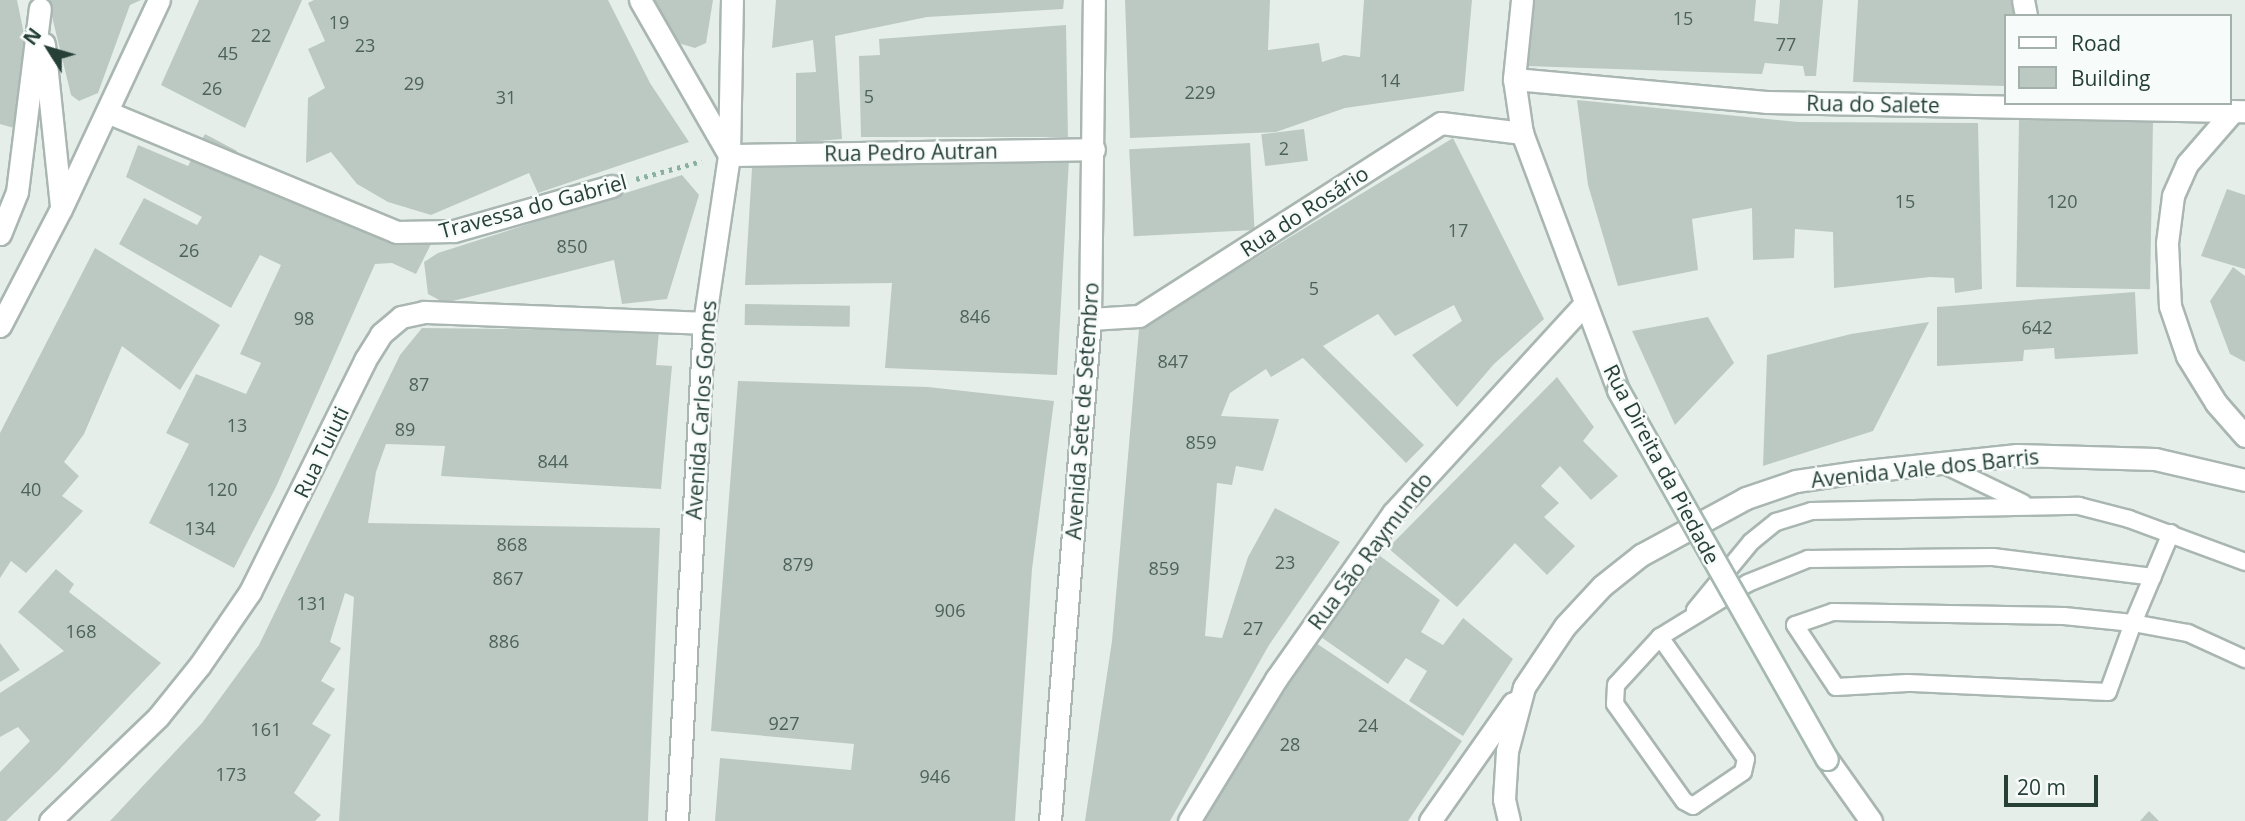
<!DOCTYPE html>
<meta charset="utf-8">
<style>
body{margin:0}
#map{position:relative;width:2245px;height:821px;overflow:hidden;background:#e6eeea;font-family:"Open Sans",sans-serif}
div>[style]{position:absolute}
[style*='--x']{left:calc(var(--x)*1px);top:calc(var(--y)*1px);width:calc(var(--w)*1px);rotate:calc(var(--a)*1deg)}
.building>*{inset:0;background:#bcc9c3;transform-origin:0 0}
.path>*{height:4.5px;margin-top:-2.25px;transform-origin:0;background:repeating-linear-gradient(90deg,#89b0a2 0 3.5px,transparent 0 8.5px)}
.roads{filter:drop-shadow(2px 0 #a9b6b1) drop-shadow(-2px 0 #a9b6b1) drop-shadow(0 2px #a9b6b1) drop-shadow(0 -2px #a9b6b1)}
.lane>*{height:16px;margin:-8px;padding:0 8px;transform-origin:8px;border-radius:8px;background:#fff}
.street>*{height:21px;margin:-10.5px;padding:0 10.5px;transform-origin:10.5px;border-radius:10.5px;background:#fff}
.secondary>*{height:21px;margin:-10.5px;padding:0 10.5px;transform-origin:10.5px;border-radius:10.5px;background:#fff}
.bridges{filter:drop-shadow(2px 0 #a5b9b1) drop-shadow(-2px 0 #a5b9b1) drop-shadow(0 2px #a5b9b1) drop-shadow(0 -2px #a5b9b1)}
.secondary-bridge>*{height:21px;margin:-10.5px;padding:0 10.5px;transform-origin:10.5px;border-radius:10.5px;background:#fff}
span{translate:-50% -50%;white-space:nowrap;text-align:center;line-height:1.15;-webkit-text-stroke:5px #f7fbf9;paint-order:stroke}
.number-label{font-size:18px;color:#4c625b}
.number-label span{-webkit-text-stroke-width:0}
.street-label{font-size:21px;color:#264038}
.legend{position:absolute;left:2004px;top:14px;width:228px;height:91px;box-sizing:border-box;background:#f7fbf9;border:2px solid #a3b0ac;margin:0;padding:9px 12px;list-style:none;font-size:21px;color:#264038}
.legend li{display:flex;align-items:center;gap:14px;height:35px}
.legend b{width:35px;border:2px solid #a3b0ac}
.north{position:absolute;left:14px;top:14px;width:70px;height:70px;-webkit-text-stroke:5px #f7fbf9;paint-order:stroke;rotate:307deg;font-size:19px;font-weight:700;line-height:28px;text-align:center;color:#264038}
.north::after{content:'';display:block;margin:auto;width:24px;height:32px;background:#264038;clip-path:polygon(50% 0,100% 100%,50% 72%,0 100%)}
.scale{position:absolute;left:2004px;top:775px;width:94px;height:32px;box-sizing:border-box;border:4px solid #264038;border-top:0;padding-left:9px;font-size:21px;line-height:24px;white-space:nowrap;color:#264038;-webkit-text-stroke:5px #f7fbf9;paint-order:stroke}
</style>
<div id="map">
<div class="building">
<div style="clip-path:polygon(0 0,17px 0,25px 39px,14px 128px,0 124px)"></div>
<div style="clip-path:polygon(48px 0,141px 0,130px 5px,98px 93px,79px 101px,71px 95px)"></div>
<div style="clip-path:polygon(199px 0,302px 0,245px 128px,161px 85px)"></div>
<div style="clip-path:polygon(314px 0,608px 0,650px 83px,689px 142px,538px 193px,529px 173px,431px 215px,388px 202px,357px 184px,331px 152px,306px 163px,308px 98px,325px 88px,308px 49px,325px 41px,308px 3px)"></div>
<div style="clip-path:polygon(652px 0,713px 0,706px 43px,695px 48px,678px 43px)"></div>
<div style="clip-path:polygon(776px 0,1064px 0,1063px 9px,927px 17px,835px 36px,842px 139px,796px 143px,796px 73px,816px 72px,813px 40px,772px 48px)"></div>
<div style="clip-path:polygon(1125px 0,1270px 0,1268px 50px,1319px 43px,1322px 62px,1344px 55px,1360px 57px,1364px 0,1472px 0,1464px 91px,1345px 108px,1276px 132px,1130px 138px)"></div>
<div style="clip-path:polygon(1534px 0,1756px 0,1754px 21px,1778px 24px,1780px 0,1823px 0,1816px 76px,1805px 76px,1803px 66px,1765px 63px,1762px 74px,1526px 66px)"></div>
<div style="clip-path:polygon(1858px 0,2013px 0,2015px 16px,2005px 16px,2005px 86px,1853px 82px)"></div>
<div style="clip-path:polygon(1066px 25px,1068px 137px,861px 137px,859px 56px,880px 55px,879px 39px)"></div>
<div style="clip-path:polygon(1577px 100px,1798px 122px,1978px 123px,1982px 289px,1955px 293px,1954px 278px,1930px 277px,1834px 288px,1833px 232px,1795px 229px,1794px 258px,1753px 260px,1752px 208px,1692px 219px,1698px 270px,1618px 286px,1588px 185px)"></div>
<div style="left:2019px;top:120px;width:134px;height:167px;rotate:1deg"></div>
<div style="left:1304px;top:129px;width:32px;height:43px;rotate:83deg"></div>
<div style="clip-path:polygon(205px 134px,237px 151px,226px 170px,267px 191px,277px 174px,396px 232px,431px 244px,416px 274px,392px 263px,375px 264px,276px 487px,234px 568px,149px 523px,189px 444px,166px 433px,196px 374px,246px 394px,261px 363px,240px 354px,281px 265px,260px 255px,231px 308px,119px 244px,144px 198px,197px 225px,202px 217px,126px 177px,138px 145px,188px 166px)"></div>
<div style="clip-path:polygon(1453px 138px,1544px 319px,1494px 364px,1457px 407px,1412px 355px,1462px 321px,1454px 305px,1395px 336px,1378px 314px,1323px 346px,1424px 445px,1406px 463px,1303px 358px,1271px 377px,1266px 369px,1230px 393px,1221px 416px,1279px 419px,1263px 471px,1236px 466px,1232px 485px,1217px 483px,1205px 636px,1222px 638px,1248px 557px,1275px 508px,1340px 542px,1269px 645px,1170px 821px,1085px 821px,1112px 641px,1139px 329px)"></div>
<div style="left:1250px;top:143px;width:87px;height:121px;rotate:87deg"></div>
<div style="clip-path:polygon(1069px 159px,1057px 375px,885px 368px,892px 283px,745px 285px,752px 168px)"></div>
<div style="clip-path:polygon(682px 175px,699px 195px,667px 299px,622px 304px,614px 260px,445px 303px,428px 294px,424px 262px,438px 253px)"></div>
<div style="clip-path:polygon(2227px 189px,2245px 195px,2245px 269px,2201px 256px)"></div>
<div style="clip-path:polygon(95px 248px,220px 325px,180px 390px,122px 346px,84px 434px,64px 462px,79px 476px,62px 496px,83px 511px,26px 573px,11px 561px,0 578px,0 433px)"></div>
<div style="clip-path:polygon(2233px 267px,2245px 276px,2245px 362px,2230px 354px,2210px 301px)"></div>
<div style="clip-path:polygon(2135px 292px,2138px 354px,2055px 359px,2054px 348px,2024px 350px,2023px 361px,1937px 366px,1937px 307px)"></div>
<div style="left:745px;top:304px;width:105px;height:21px;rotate:1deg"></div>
<div style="clip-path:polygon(1708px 317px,1734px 363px,1675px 425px,1632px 331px)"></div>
<div style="clip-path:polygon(1929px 322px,1873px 431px,1763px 466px,1767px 355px,1851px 334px)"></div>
<div style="clip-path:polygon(422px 328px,659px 331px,656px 365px,672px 366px,661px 489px,441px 476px,445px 446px,386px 444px,376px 472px,368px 523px,660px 528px,648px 821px,339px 821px,354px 597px,345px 593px,330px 642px,341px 648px,321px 681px,335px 689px,312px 724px,331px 735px,294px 793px,321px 815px,315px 821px,110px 821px,202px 723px,259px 645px,400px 355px)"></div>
<div style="clip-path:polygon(1557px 377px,1594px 427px,1583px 441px,1618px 476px,1591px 500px,1560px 466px,1541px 486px,1559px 503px,1544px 517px,1575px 546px,1547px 575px,1515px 543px,1457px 607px,1388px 548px)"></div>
<div style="clip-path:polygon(738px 381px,928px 387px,1054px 401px,1032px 569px,1015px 821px,715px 821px,720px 758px,851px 770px,854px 744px,711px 731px)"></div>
<div style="clip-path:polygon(1380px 556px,1440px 600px,1421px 632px,1443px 645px,1463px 618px,1513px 659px,1463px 736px,1409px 701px,1427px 671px,1406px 658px,1388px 684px,1321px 637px)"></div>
<div style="clip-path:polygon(56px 569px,74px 584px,69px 592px,161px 663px,58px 771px,6px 821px,0 821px,0 772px,30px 741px,18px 727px,0 737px,0 693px,64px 651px,18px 612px)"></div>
<div style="clip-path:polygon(0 643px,20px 670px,0 682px)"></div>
<div style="clip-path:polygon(1316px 643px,1462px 741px,1408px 821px,1200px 821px)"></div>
<div style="clip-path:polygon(2149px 811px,2159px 821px,2140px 821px)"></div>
</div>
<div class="path">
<div style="--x:636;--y:179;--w:68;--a:-15.3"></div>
</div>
<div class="roads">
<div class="lane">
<div style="--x:1940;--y:463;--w:92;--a:25.7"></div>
<div style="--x:2171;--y:533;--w:98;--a:112.9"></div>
<div style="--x:2133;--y:623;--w:73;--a:109.9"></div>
<div style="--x:2108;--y:692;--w:201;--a:-177.4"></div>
<div style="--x:1907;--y:683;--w:71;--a:176.8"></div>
<div style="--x:1836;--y:687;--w:74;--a:-123.5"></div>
<div style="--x:1795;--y:625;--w:40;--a:-18.9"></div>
<div style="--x:1833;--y:612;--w:231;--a:1"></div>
<div style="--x:2064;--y:616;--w:69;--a:5.8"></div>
<div style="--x:2133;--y:623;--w:56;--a:10.3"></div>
<div style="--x:2188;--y:633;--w:63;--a:24.5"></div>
<div style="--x:1695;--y:610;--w:88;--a:-50.5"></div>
<div style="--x:1751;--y:542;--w:32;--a:-39"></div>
<div style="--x:1776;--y:522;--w:37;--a:-17"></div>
<div style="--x:1811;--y:511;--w:268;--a:-1.1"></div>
<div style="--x:2079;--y:506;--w:52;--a:14.6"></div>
<div style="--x:2129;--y:519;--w:124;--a:20.3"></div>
<div style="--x:1660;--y:637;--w:149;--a:54.8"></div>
<div style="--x:1746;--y:759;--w:13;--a:103"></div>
<div style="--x:1743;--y:772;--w:60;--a:145.8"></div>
<div style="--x:1693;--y:806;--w:10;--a:-151"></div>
<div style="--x:1684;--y:801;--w:119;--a:-125.4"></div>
<div style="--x:1615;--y:704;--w:19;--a:-87"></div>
<div style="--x:1616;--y:685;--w:65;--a:-47.5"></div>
<div style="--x:1660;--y:637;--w:103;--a:-31.5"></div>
<div style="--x:1748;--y:583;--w:65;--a:-21.8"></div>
<div style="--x:1808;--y:559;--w:185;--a:-0.6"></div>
<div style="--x:1993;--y:557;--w:161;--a:7.1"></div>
</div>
<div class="street">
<div style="--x:640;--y:0;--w:179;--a:60.1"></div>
<div style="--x:729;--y:155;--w:365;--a:-0.9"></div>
<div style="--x:2023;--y:0;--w:16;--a:79"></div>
<div style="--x:44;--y:44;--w:164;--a:84"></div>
<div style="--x:1514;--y:79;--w:253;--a:5.2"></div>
<div style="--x:1766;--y:102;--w:479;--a:1.1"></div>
<div style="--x:2233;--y:111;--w:70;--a:131"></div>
<div style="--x:2187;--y:164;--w:35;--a:114"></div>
<div style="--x:2173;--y:196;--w:47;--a:97.3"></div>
<div style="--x:2167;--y:243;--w:63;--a:87.3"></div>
<div style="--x:2170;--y:306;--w:53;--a:71.2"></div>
<div style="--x:2187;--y:356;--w:55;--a:58.3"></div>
<div style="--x:2216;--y:403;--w:44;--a:48.7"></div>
<div style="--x:107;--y:112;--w:313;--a:22.5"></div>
<div style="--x:396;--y:232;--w:58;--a:-1"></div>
<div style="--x:454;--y:231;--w:164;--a:-15.9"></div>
<div style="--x:0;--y:234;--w:45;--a:-68"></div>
<div style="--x:17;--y:192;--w:185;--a:-82.9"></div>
<div style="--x:1090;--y:319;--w:49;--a:-3.5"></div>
<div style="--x:1139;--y:316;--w:358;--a:-32.6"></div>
<div style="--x:1441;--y:123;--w:82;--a:7"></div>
<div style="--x:0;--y:326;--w:132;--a:-62.5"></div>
<div style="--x:61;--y:209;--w:231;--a:-64.9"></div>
<div style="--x:50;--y:821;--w:150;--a:-43.9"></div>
<div style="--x:158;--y:717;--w:67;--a:-51.1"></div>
<div style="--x:200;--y:665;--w:88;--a:-55.6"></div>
<div style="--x:250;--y:592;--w:259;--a:-63.6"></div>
<div style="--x:365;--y:360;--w:31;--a:-58"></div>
<div style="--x:381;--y:334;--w:26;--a:-40"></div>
<div style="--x:401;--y:317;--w:24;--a:-12"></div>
<div style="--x:424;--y:312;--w:280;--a:2.2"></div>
<div style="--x:1189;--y:821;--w:167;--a:-58.5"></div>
<div style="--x:1276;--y:679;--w:203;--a:-54.8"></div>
<div style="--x:1393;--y:513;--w:281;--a:-47.5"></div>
</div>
<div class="secondary">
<div style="--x:1522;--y:0;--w:79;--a:95.8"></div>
<div style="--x:1514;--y:79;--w:55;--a:81.6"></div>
<div style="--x:1522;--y:133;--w:274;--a:69.5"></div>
<div style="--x:1827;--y:759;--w:76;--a:54.6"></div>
<div style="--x:677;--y:821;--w:499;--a:-86.9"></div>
<div style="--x:704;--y:323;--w:170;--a:-81.5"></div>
<div style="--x:729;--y:155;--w:155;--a:-88.9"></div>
<div style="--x:1050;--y:821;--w:504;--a:-85.44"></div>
<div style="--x:1090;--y:319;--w:319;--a:-89.3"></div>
<div style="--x:1430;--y:821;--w:144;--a:-54.9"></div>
<div style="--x:1509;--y:821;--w:23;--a:-103"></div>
<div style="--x:1504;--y:799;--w:48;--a:-86.4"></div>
<div style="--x:1507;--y:751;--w:66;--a:-75.1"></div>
<div style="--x:1524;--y:687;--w:73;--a:-56.1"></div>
<div style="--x:1565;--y:626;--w:54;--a:-47.2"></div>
<div style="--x:1602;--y:586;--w:50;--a:-38.5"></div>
<div style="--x:1641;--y:555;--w:119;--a:-28.5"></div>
<div style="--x:1746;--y:498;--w:53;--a:-18.8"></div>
<div style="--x:1796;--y:481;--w:62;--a:-8.4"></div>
<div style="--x:1857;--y:472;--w:161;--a:-6.1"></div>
<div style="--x:2017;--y:455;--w:138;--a:1.7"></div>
<div style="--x:2155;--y:459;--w:92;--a:13.1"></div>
</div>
</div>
<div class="bridges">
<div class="secondary-bridge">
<div style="--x:1618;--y:390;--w:424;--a:60.5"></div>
</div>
</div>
<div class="number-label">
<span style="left:1683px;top:18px">15</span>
<span style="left:339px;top:22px">19</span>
<span style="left:261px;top:35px">22</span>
<span style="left:1786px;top:44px">77</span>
<span style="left:365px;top:45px">23</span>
<span style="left:228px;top:53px">45</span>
<span style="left:1390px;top:80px">14</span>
<span style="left:414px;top:83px">29</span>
<span style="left:212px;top:88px">26</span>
<span style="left:1200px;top:92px">229</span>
<span style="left:869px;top:96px">5</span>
<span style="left:506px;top:97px">31</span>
<span style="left:1284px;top:148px">2</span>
<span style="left:1905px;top:201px">15</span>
<span style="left:2062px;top:201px">120</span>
<span style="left:1458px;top:230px">17</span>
<span style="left:572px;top:246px">850</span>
<span style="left:189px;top:250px">26</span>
<span style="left:1314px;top:288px">5</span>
<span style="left:975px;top:316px">846</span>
<span style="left:304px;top:318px">98</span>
<span style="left:2037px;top:327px">642</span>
<span style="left:1173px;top:361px">847</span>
<span style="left:419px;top:384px">87</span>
<span style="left:237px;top:425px">13</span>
<span style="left:405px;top:429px">89</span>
<span style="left:1201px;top:442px">859</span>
<span style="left:553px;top:461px">844</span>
<span style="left:31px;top:489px">40</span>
<span style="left:222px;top:489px">120</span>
<span style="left:200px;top:528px">134</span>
<span style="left:512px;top:544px">868</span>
<span style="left:1285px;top:562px">23</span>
<span style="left:798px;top:564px">879</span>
<span style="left:1164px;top:568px">859</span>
<span style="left:508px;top:578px">867</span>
<span style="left:312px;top:603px">131</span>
<span style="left:950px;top:610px">906</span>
<span style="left:1253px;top:628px">27</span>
<span style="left:81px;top:631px">168</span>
<span style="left:504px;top:641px">886</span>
<span style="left:784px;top:723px">927</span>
<span style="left:1368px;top:725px">24</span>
<span style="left:266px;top:729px">161</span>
<span style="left:1290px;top:744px">28</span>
<span style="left:231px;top:774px">173</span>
<span style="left:935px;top:776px">946</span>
</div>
<div class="street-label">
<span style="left:1873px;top:104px;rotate:1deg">Rua do Salete</span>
<span style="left:911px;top:152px;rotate:-1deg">Rua Pedro Autran</span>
<span style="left:533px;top:206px;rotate:-15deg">Travessa do Gabriel</span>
<span style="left:1304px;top:211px;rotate:-33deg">Rua do Rosário</span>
<span style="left:701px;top:410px;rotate:-86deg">Avenida Carlos Gomes</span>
<span style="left:1082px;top:411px;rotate:-86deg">Avenida Sete de Setembro</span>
<span style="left:321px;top:452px;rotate:-64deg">Rua Tuiuti</span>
<span style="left:1662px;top:464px;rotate:62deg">Rua Direita da Piedade</span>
<span style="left:1925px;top:468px;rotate:-6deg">Avenida Vale dos Barris</span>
<span style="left:1370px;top:551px;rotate:-53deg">Rua São Raymundo</span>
</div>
<ul class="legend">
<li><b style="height:9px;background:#fff"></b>Road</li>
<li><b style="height:19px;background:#bcc9c3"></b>Building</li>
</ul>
<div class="north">N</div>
<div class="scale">20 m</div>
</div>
